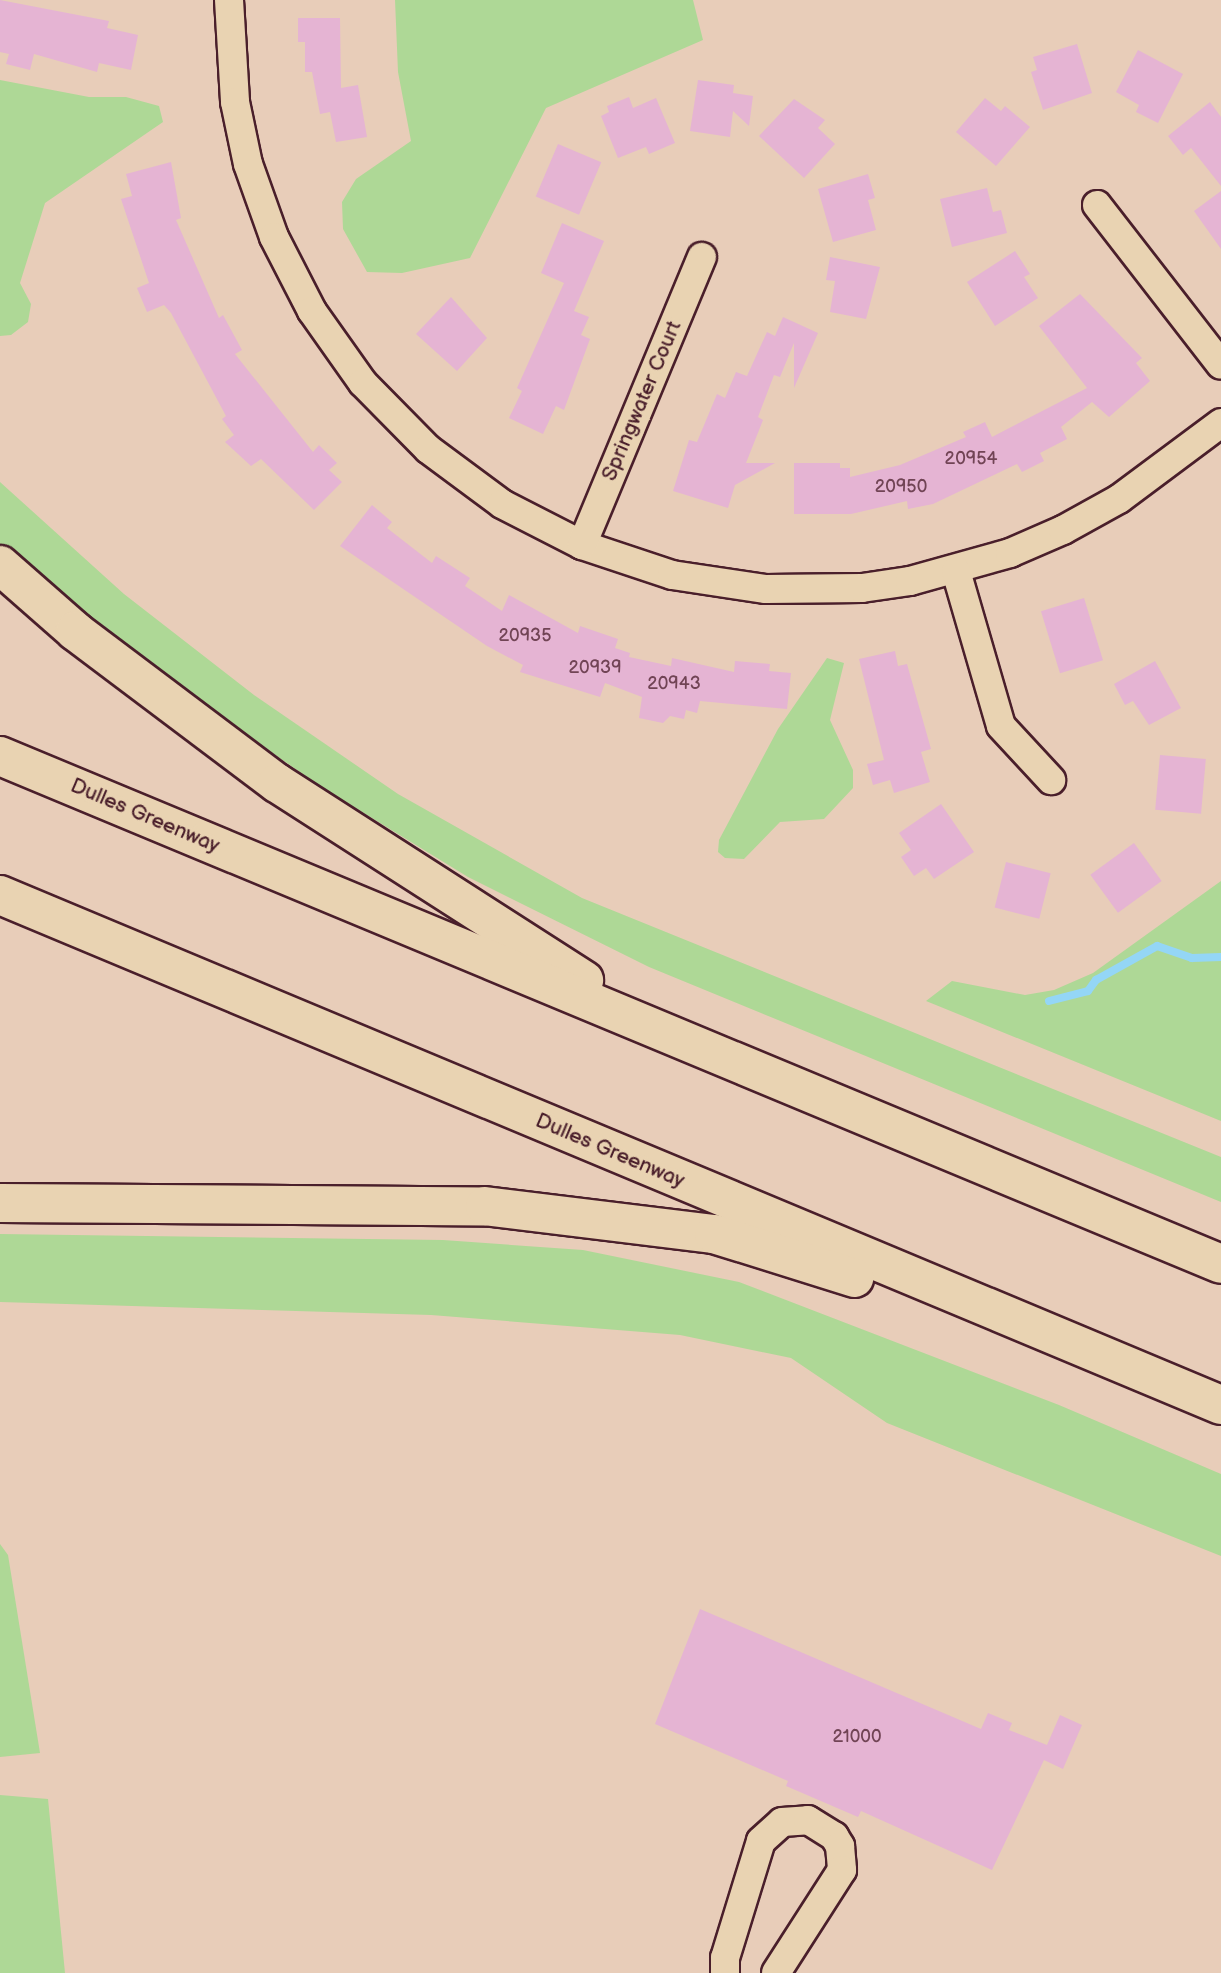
<!DOCTYPE html>
<style>
body{margin:0}
#map{position:relative;width:1221px;height:1973px;overflow:hidden;background:#e8cdb9;font-family:"Balsamiq Sans",sans-serif}
div>[style]{position:absolute}
[style*='--x']{left:calc(var(--x)*1px);top:calc(var(--y)*1px);width:calc(var(--w)*1px);rotate:calc(var(--a)*1deg)}
.green>*{inset:0;background:#aed896}
.stream>*{height:8px;margin:-4px;padding:0 4px;transform-origin:4px;border-radius:4px;background:#94d6f6}
.building>*{inset:0;background:#e5b4d3;transform-origin:0 0}
.roads{filter:drop-shadow(2px 0 #4a1f2b) drop-shadow(-2px 0 #4a1f2b) drop-shadow(0 2px #4a1f2b) drop-shadow(0 -2px #4a1f2b)}
.minor>*{height:28px;margin:-14px;padding:0 14px;transform-origin:14px;border-radius:14px;background:#e9d3b2}
.motorway>*{height:38px;margin:-19px;padding:0 19px;transform-origin:19px;border-radius:19px;background:#e9d3b2}
span{translate:-50% -50%;white-space:nowrap;text-align:center;line-height:1.15;-webkit-text-stroke:7px #e9d3b2;paint-order:stroke}
.number-label{font-size:18px;color:#714455}
.number-label span{-webkit-text-stroke-width:0}
.street-label{font-size:21px;color:#4a1f2b}
</style>
<div id="map">
<div class="green">
<div style="clip-path:polygon(395px 0,693px 0,703px 40px,546px 108px,470px 258px,402px 273px,367px 272px,343px 229px,342px 202px,356px 179px,411px 141px,398px 72px)"></div>
<div style="clip-path:polygon(0 80px,89px 97px,126px 97px,159px 106px,163px 122px,45px 203px,20px 283px,31px 304px,28px 322px,11px 335px,0 336px)"></div>
<div style="clip-path:polygon(0 482px,124px 594px,254px 695px,398px 794px,582px 898px,1221px 1157px,1221px 1202px,649px 967px,468px 877px,323px 788px,151px 669px,0 544px)"></div>
<div style="clip-path:polygon(827px 658px,844px 663px,830px 720px,853px 770px,853px 788px,824px 819px,780px 822px,744px 859px,725px 858px,718px 852px,719px 840px,778px 729px)"></div>
<div style="clip-path:polygon(1221px 881px,1221px 1121px,926px 1001px,952px 981px,1025px 995px,1054px 990px,1093px 973px)"></div>
<div style="clip-path:polygon(0 1234px,443px 1240px,583px 1250px,739px 1282px,1059px 1405px,1221px 1474px,1221px 1556px,887px 1423px,791px 1358px,680px 1335px,431px 1315px,0 1302px)"></div>
<div style="clip-path:polygon(0 1544px,8px 1555px,40px 1753px,0 1757px)"></div>
<div style="clip-path:polygon(0 1795px,48px 1799px,65px 1973px,0 1973px)"></div>
</div>
<div class="stream">
<div style="--x:1049;--y:1001;--w:40;--a:-14.4"></div>
<div style="--x:1088;--y:991;--w:14;--a:-54"></div>
<div style="--x:1096;--y:980;--w:70;--a:-29.1"></div>
<div style="--x:1157;--y:946;--w:37;--a:19"></div>
<div style="--x:1192;--y:958;--w:29;--a:-2"></div>
</div>
<div class="building">
<div style="clip-path:polygon(0 0,109px 21px,107px 28px,138px 35px,131px 70px,99px 63px,97px 72px,34px 54px,30px 70px,6px 64px,9px 54px,0 52px)"></div>
<div style="clip-path:polygon(298px 18px,340px 18px,341px 88px,358px 85px,367px 137px,336px 142px,330px 112px,320px 114px,312px 72px,305px 72px,305px 42px,298px 42px)"></div>
<div style="clip-path:polygon(1077px 44px,1092px 93px,1043px 110px,1031px 72px,1037px 70px,1033px 57px)"></div>
<div style="clip-path:polygon(1138px 50px,1183px 74px,1158px 123px,1136px 112px,1139px 105px,1116px 92px)"></div>
<div style="clip-path:polygon(698px 80px,734px 85px,733px 93px,753px 96px,749px 126px,733px 111px,730px 137px,690px 131px)"></div>
<div style="clip-path:polygon(629px 97px,633px 108px,656px 98px,675px 143px,649px 154px,646px 147px,618px 158px,601px 116px,609px 112px,607px 106px)"></div>
<div style="clip-path:polygon(985px 98px,1001px 111px,1005px 106px,1030px 127px,996px 166px,956px 132px)"></div>
<div style="clip-path:polygon(794px 99px,825px 120px,818px 128px,835px 144px,804px 178px,759px 136px)"></div>
<div style="clip-path:polygon(1210px 102px,1221px 117px,1221px 186px,1191px 148px,1183px 155px,1168px 136px)"></div>
<div style="left:558px;top:144px;width:47px;height:57px;rotate:23deg"></div>
<div style="clip-path:polygon(171px 162px,181px 218px,176px 220px,219px 318px,223px 315px,242px 350px,235px 354px,313px 452px,319px 445px,337px 463px,329px 470px,342px 482px,314px 510px,261px 459px,251px 466px,225px 442px,234px 435px,222px 419px,226px 416px,171px 313px,164px 305px,147px 312px,137px 288px,149px 283px,121px 199px,132px 196px,126px 174px)"></div>
<div style="clip-path:polygon(868px 174px,875px 198px,868px 200px,876px 230px,833px 242px,818px 189px)"></div>
<div style="clip-path:polygon(987px 188px,993px 212px,1001px 210px,1007px 233px,952px 247px,940px 199px)"></div>
<div style="clip-path:polygon(1221px 191px,1221px 249px,1194px 211px)"></div>
<div style="clip-path:polygon(562px 223px,604px 241px,574px 311px,589px 317px,581px 335px,590px 339px,564px 410px,556px 406px,543px 434px,509px 418px,522px 391px,517px 388px,564px 283px,541px 273px)"></div>
<div style="clip-path:polygon(1015px 251px,1030px 274px,1024px 277px,1038px 298px,995px 326px,967px 282px)"></div>
<div style="clip-path:polygon(830px 257px,880px 267px,866px 319px,830px 312px,835px 281px,826px 280px)"></div>
<div style="clip-path:polygon(1080px 294px,1142px 358px,1136px 363px,1150px 381px,1109px 417px,1092px 402px,1061px 427px,1067px 439px,1040px 453px,1044px 461px,1022px 472px,1017px 464px,933px 504px,908px 509px,907px 501px,851px 514px,794px 514px,794px 463px,840px 463px,840px 468px,850px 468px,850px 477px,900px 465px,966px 437px,963px 432px,985px 422px,992px 437px,1087px 388px,1039px 326px)"></div>
<div style="clip-path:polygon(451px 297px,487px 338px,457px 371px,416px 334px)"></div>
<div style="clip-path:polygon(783px 317px,818px 333px,794px 388px,794px 343px,780px 377px,774px 375px,758px 417px,763px 420px,746px 463px,775px 463px,735px 485px,728px 508px,673px 491px,689px 440px,697px 442px,717px 394px,725px 398px,736px 372px,747px 376px,767px 332px,775px 336px)"></div>
<div style="clip-path:polygon(372px 505px,392px 522px,387px 528px,432px 563px,436px 556px,470px 578px,465px 586px,502px 611px,509px 595px,578px 633px,580px 626px,618px 639px,615px 648px,630px 653px,629px 657px,671px 666px,672px 658px,734px 672px,735px 661px,770px 664px,769px 671px,791px 673px,787px 709px,700px 701px,697px 713px,686px 710px,684px 719px,670px 716px,663px 723px,639px 718px,642px 697px,605px 683px,600px 697px,520px 672px,523px 665px,487px 646px,340px 546px)"></div>
<div style="left:1084px;top:598px;width:65px;height:45px;rotate:73deg"></div>
<div style="clip-path:polygon(895px 651px,898px 666px,907px 664px,931px 749px,921px 752px,930px 782px,894px 793px,890px 780px,873px 785px,867px 764px,884px 760px,859px 659px)"></div>
<div style="clip-path:polygon(1155px 661px,1181px 708px,1149px 725px,1133px 701px,1125px 705px,1114px 684px)"></div>
<div style="left:1160px;top:755px;width:46px;height:55px;rotate:5deg"></div>
<div style="clip-path:polygon(941px 804px,974px 852px,934px 879px,926px 868px,914px 876px,901px 857px,911px 850px,899px 833px)"></div>
<div style="left:1134px;top:843px;width:47px;height:54px;rotate:54deg"></div>
<div style="left:1006px;top:862px;width:46px;height:47px;rotate:14deg"></div>
<div style="clip-path:polygon(700px 1609px,981px 1729px,988px 1713px,1012px 1723px,1009px 1730px,1047px 1745px,1060px 1715px,1082px 1725px,1063px 1769px,1044px 1760px,992px 1870px,861px 1811px,858px 1817px,786px 1786px,788px 1781px,655px 1724px)"></div>
</div>
<div class="roads">
<div class="minor">
<div style="--x:229;--y:0;--w:102;--a:86.6"></div>
<div style="--x:235;--y:102;--w:63;--a:78.2"></div>
<div style="--x:248;--y:164;--w:77;--a:70.4"></div>
<div style="--x:274;--y:237;--w:83;--a:62.8"></div>
<div style="--x:312;--y:311;--w:88;--a:54.7"></div>
<div style="--x:363;--y:383;--w:93;--a:45.4"></div>
<div style="--x:428;--y:449;--w:92;--a:36.6"></div>
<div style="--x:502;--y:504;--w:90;--a:27.1"></div>
<div style="--x:582;--y:545;--w:95;--a:18.4"></div>
<div style="--x:672;--y:575;--w:95;--a:8.5"></div>
<div style="--x:766;--y:589;--w:96;--a:-0.6"></div>
<div style="--x:862;--y:588;--w:49;--a:-8.3"></div>
<div style="--x:910;--y:581;--w:104;--a:-15.6"></div>
<div style="--x:1010;--y:553;--w:58;--a:-23.5"></div>
<div style="--x:1063;--y:530;--w:64;--a:-29"></div>
<div style="--x:1119;--y:499;--w:127;--a:-36.7"></div>
<div style="--x:1097;--y:205;--w:202;--a:52.2"></div>
<div style="--x:582;--y:545;--w:312;--a:-67.4"></div>
<div style="--x:956;--y:571;--w:161;--a:73.8"></div>
<div style="--x:1001;--y:726;--w:74;--a:47.2"></div>
<div style="--x:725;--y:1973;--w:15;--a:-90"></div>
<div style="--x:725;--y:1958;--w:122;--a:-72.9"></div>
<div style="--x:761;--y:1841;--w:28;--a:-42"></div>
<div style="--x:782;--y:1822;--w:26;--a:-4"></div>
<div style="--x:808;--y:1820;--w:31;--a:32"></div>
<div style="--x:834;--y:1836;--w:12;--a:59"></div>
<div style="--x:840;--y:1846;--w:24;--a:85"></div>
<div style="--x:842;--y:1870;--w:122;--a:122.7"></div>
</div>
<div class="motorway">
<div style="--x:0;--y:565;--w:100;--a:41.3"></div>
<div style="--x:75;--y:631;--w:253;--a:37"></div>
<div style="--x:277;--y:783;--w:365;--a:32.7"></div>
<div style="--x:0;--y:756;--w:1322;--a:22.59"></div>
<div style="--x:0;--y:895;--w:1323;--a:22.67"></div>
<div style="--x:0;--y:1203;--w:485;--a:0.4"></div>
<div style="--x:485;--y:1206;--w:231;--a:7"></div>
<div style="--x:714;--y:1234;--w:147;--a:17.4"></div>
</div>
</div>
<div class="number-label">
<span style="left:971px;top:459px">20954</span>
<span style="left:901px;top:487px">20950</span>
<span style="left:525px;top:636px">20935</span>
<span style="left:595px;top:668px">20939</span>
<span style="left:674px;top:684px">20943</span>
<span style="left:857px;top:1737px">21000</span>
</div>
<div class="street-label">
<span style="left:642px;top:401px;rotate:-67deg">Springwater Court</span>
<span style="left:145px;top:816px;rotate:23deg">Dulles Greenway</span>
<span style="left:610px;top:1151px;rotate:23deg">Dulles Greenway</span>
</div>
</div>
